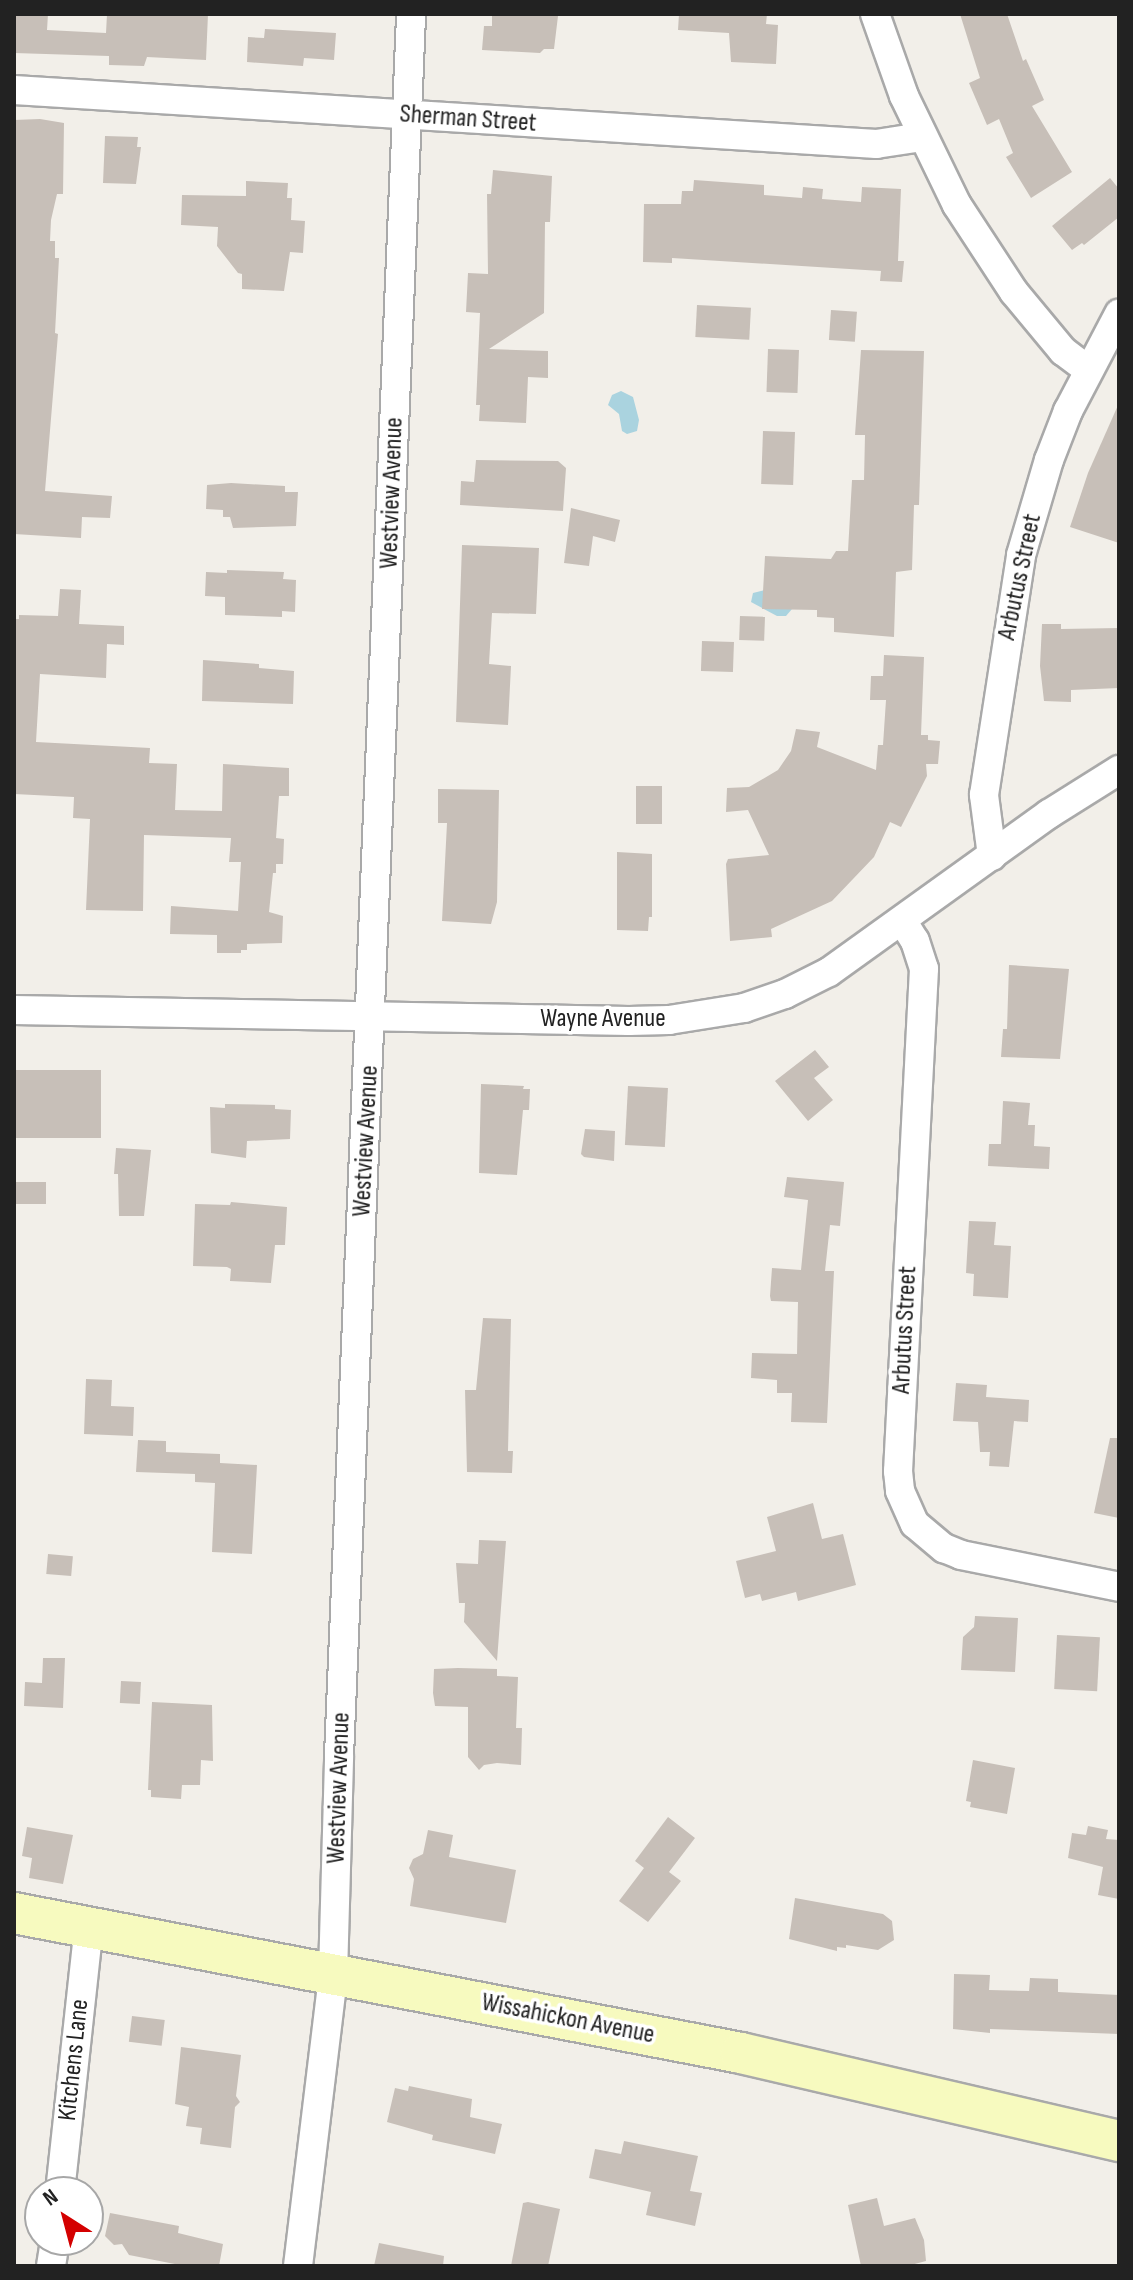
<!DOCTYPE html>
<style>
body{margin:0}
#map{position:relative;width:1133px;height:2280px;overflow:hidden;background:#f2efe9;font-family:"Sofia Sans Condensed",sans-serif}
div>[style]{position:absolute}
[style*='--x']{left:calc(var(--x)*1px);top:calc(var(--y)*1px);width:calc(var(--w)*1px);rotate:calc(var(--a)*1deg)}
.water>*{inset:0;background:#aad3df}
.building>*{inset:0;background:#c7bfb8;transform-origin:0 0}
.roads{filter:drop-shadow(2px 0 #a9a9a9) drop-shadow(-2px 0 #a9a9a9) drop-shadow(0 2px #a9a9a9) drop-shadow(0 -2px #a9a9a9)}
.street>*{height:28px;margin:-14px;padding:0 14px;transform-origin:14px;border-radius:14px;background:#fff}
.secondary>*{height:40px;margin:-20px;padding:0 20px;transform-origin:20px;border-radius:20px;background:#f7fabf}
span{translate:-50% -50%;white-space:nowrap;text-align:center;line-height:1.15;-webkit-text-stroke:7px #fff;paint-order:stroke}
.street-label{font-size:26px;color:#222}
.frame{position:absolute;inset:0;border:16px solid #222;pointer-events:none}
.north{position:absolute;left:24px;top:2176px;width:80px;height:80px;box-sizing:border-box;background:#fff;border:2px solid #a7a7a7;border-radius:50%;rotate:324deg;font-size:22px;font-weight:700;line-height:32px;text-align:center;color:#222}
.north::after{content:'';display:block;margin:auto;width:28px;height:36px;background:#d40000;clip-path:polygon(50% 0,100% 100%,50% 72%,0 100%)}
</style>
<div id="map">
<div class="water">
<div style="clip-path:polygon(621px 391px,633px 397px,639px 420px,637px 431px,627px 434px,622px 431px,619px 414px,608px 405px,612px 395px)"></div>
<div style="clip-path:polygon(769px 589px,792px 609px,786px 616px,777px 616px,751px 602px,753px 593px)"></div>
</div>
<div class="building">
<div style="clip-path:polygon(15px 14px,48px 14px,47px 30px,106px 33px,107px 14px,208px 14px,206px 60px,147px 57px,144px 66px,109px 65px,109px 56px,14px 53px)"></div>
<div style="clip-path:polygon(492px 14px,558px 16px,554px 49px,544px 49px,540px 53px,482px 50px,484px 26px,492px 26px)"></div>
<div style="clip-path:polygon(679px 14px,767px 14px,766px 24px,778px 25px,776px 64px,731px 62px,729px 33px,678px 30px)"></div>
<div style="clip-path:polygon(960px 14px,1007px 14px,1023px 61px,1026px 59px,1044px 100px,1032px 106px,1072px 172px,1031px 198px,1006px 157px,1013px 153px,999px 119px,987px 125px,969px 83px,980px 78px)"></div>
<div style="clip-path:polygon(265px 29px,336px 33px,334px 60px,304px 58px,303px 66px,247px 62px,248px 37px,264px 38px)"></div>
<div style="clip-path:polygon(40px 119px,64px 123px,63px 194px,57px 194px,51px 220px,50px 241px,55px 241px,55px 258px,59px 258px,55px 333px,58px 334px,45px 491px,112px 496px,110px 518px,82px 517px,81px 538px,14px 534px,14px 120px)"></div>
<div style="clip-path:polygon(105px 136px,138px 137px,137px 147px,141px 147px,136px 184px,103px 183px)"></div>
<div style="clip-path:polygon(493px 170px,552px 176px,550px 222px,545px 222px,544px 313px,489px 349px,548px 351px,548px 378px,528px 377px,526px 423px,479px 421px,480px 405px,476px 405px,480px 313px,466px 312px,468px 273px,488px 274px,487px 194px,491px 194px)"></div>
<div style="clip-path:polygon(1110px 178px,1119px 189px,1119px 217px,1084px 245px,1082px 243px,1072px 250px,1052px 226px)"></div>
<div style="clip-path:polygon(694px 180px,764px 185px,764px 195px,802px 198px,803px 187px,823px 189px,822px 199px,861px 202px,862px 187px,901px 189px,898px 261px,904px 261px,902px 282px,880px 281px,881px 271px,672px 258px,672px 263px,643px 262px,644px 204px,681px 204px,682px 191px,693px 191px)"></div>
<div style="clip-path:polygon(246px 181px,288px 183px,287px 198px,292px 198px,291px 220px,305px 221px,303px 253px,290px 252px,284px 291px,242px 289px,242px 274px,238px 273px,217px 246px,218px 227px,181px 225px,182px 195px,246px 196px)"></div>
<div style="left:697px;top:305px;width:54px;height:32px;rotate:3deg"></div>
<div style="left:831px;top:310px;width:26px;height:30px;rotate:4deg"></div>
<div style="left:768px;top:349px;width:31px;height:43px;rotate:2deg"></div>
<div style="clip-path:polygon(861px 350px,924px 351px,919px 505px,914px 505px,912px 570px,896px 572px,894px 637px,834px 632px,834px 618px,817px 617px,817px 610px,762px 609px,765px 556px,831px 559px,836px 551px,848px 551px,852px 480px,864px 480px,865px 435px,855px 435px)"></div>
<div style="clip-path:polygon(1119px 403px,1119px 543px,1070px 527px,1088px 473px)"></div>
<div style="left:763px;top:431px;width:32px;height:53px;rotate:2deg"></div>
<div style="clip-path:polygon(476px 460px,558px 461px,566px 468px,563px 511px,460px 505px,461px 481px,474px 482px)"></div>
<div style="clip-path:polygon(231px 483px,285px 486px,285px 492px,298px 492px,296px 526px,233px 528px,230px 517px,223px 517px,223px 510px,206px 509px,207px 485px)"></div>
<div style="clip-path:polygon(571px 508px,620px 520px,615px 542px,593px 536px,589px 566px,564px 563px)"></div>
<div style="clip-path:polygon(462px 545px,539px 548px,536px 614px,492px 613px,489px 664px,511px 666px,508px 725px,456px 722px)"></div>
<div style="clip-path:polygon(227px 570px,284px 572px,283px 579px,296px 580px,295px 612px,282px 611px,282px 617px,225px 615px,225px 597px,205px 596px,206px 572px,227px 573px)"></div>
<div style="clip-path:polygon(60px 589px,81px 590px,79px 624px,124px 626px,124px 645px,107px 644px,106px 678px,40px 674px,36px 742px,150px 748px,149px 763px,177px 764px,175px 810px,222px 811px,223px 764px,289px 768px,289px 796px,279px 796px,276px 838px,284px 839px,283px 864px,276px 864px,276px 873px,273px 873px,269px 912px,283px 916px,282px 943px,247px 944px,247px 950px,241px 950px,241px 953px,217px 953px,217px 935px,170px 934px,171px 906px,238px 911px,241px 862px,229px 862px,231px 838px,144px 835px,143px 911px,86px 910px,90px 819px,73px 818px,74px 797px,14px 794px,14px 619px,19px 619px,19px 615px,58px 616px)"></div>
<div style="left:740px;top:616px;width:25px;height:24px;rotate:2deg"></div>
<div style="clip-path:polygon(1042px 624px,1061px 624px,1061px 629px,1119px 628px,1119px 688px,1071px 690px,1071px 702px,1044px 701px,1040px 666px)"></div>
<div style="left:702px;top:641px;width:32px;height:30px;rotate:2deg"></div>
<div style="clip-path:polygon(884px 655px,924px 657px,921px 735px,928px 735px,928px 740px,940px 741px,938px 764px,926px 764px,927px 776px,901px 827px,890px 822px,874px 857px,832px 901px,771px 929px,772px 937px,730px 941px,726px 864px,728px 859px,769px 855px,748px 810px,726px 812px,727px 788px,749px 787px,778px 770px,791px 751px,796px 729px,820px 732px,817px 747px,876px 770px,878px 745px,883px 745px,886px 700px,870px 700px,871px 676px,883px 676px)"></div>
<div style="clip-path:polygon(203px 660px,259px 664px,259px 668px,294px 671px,293px 704px,202px 701px)"></div>
<div style="left:636px;top:786px;width:26px;height:38px"></div>
<div style="clip-path:polygon(438px 789px,499px 790px,497px 902px,491px 924px,442px 921px,447px 823px,438px 823px)"></div>
<div style="clip-path:polygon(617px 852px,652px 854px,652px 917px,649px 917px,648px 931px,617px 930px)"></div>
<div style="clip-path:polygon(1009px 965px,1069px 969px,1060px 1059px,1001px 1057px,1003px 1029px,1007px 1029px)"></div>
<div style="clip-path:polygon(815px 1050px,829px 1067px,814px 1078px,833px 1100px,808px 1121px,775px 1081px)"></div>
<div style="left:15px;top:1070px;width:86px;height:68px"></div>
<div style="clip-path:polygon(481px 1084px,524px 1086px,523px 1089px,530px 1089px,529px 1110px,523px 1110px,517px 1175px,479px 1173px)"></div>
<div style="left:628px;top:1086px;width:40px;height:59px;rotate:3deg"></div>
<div style="clip-path:polygon(1003px 1101px,1030px 1103px,1028px 1125px,1035px 1125px,1034px 1146px,1050px 1147px,1049px 1169px,988px 1166px,989px 1144px,1001px 1144px)"></div>
<div style="clip-path:polygon(225px 1104px,275px 1105px,275px 1109px,291px 1110px,290px 1139px,247px 1141px,246px 1158px,211px 1153px,210px 1107px,225px 1108px)"></div>
<div style="clip-path:polygon(585px 1129px,615px 1131px,614px 1161px,584px 1157px,581px 1154px)"></div>
<div style="clip-path:polygon(116px 1148px,151px 1150px,144px 1216px,119px 1216px,118px 1174px,114px 1174px)"></div>
<div style="clip-path:polygon(787px 1177px,844px 1182px,840px 1226px,830px 1225px,825px 1271px,834px 1271px,827px 1423px,791px 1422px,792px 1393px,777px 1393px,777px 1380px,751px 1378px,752px 1353px,797px 1354px,798px 1302px,771px 1301px,770px 1296px,772px 1268px,801px 1270px,808px 1200px,784px 1197px)"></div>
<div style="left:14px;top:1182px;width:32px;height:22px"></div>
<div style="clip-path:polygon(231px 1202px,287px 1207px,285px 1245px,275px 1245px,271px 1283px,230px 1281px,231px 1269px,227px 1267px,193px 1266px,195px 1204px,230px 1205px)"></div>
<div style="clip-path:polygon(969px 1221px,996px 1222px,994px 1245px,1011px 1246px,1008px 1298px,973px 1296px,974px 1274px,966px 1273px)"></div>
<div style="clip-path:polygon(483px 1318px,511px 1319px,508px 1451px,513px 1451px,512px 1473px,467px 1472px,465px 1390px,476px 1390px)"></div>
<div style="clip-path:polygon(86px 1379px,112px 1380px,111px 1406px,134px 1407px,133px 1436px,84px 1434px)"></div>
<div style="clip-path:polygon(956px 1383px,987px 1385px,986px 1397px,1029px 1400px,1028px 1422px,1014px 1421px,1009px 1467px,989px 1466px,990px 1452px,980px 1452px,978px 1422px,953px 1421px)"></div>
<div style="clip-path:polygon(1110px 1438px,1119px 1438px,1119px 1518px,1094px 1513px)"></div>
<div style="clip-path:polygon(138px 1440px,166px 1441px,166px 1452px,220px 1454px,220px 1463px,257px 1465px,252px 1554px,212px 1552px,215px 1483px,195px 1482px,195px 1474px,136px 1472px)"></div>
<div style="clip-path:polygon(813px 1503px,822px 1539px,843px 1534px,856px 1585px,798px 1601px,796px 1592px,762px 1601px,760px 1594px,745px 1598px,736px 1561px,776px 1551px,767px 1517px)"></div>
<div style="clip-path:polygon(479px 1540px,506px 1541px,497px 1661px,464px 1622px,465px 1603px,459px 1603px,456px 1563px,478px 1564px)"></div>
<div style="left:48px;top:1554px;width:25px;height:20px;rotate:5deg"></div>
<div style="clip-path:polygon(975px 1616px,1018px 1618px,1015px 1672px,961px 1670px,963px 1637px,974px 1627px)"></div>
<div style="left:1057px;top:1635px;width:43px;height:54px;rotate:3deg"></div>
<div style="clip-path:polygon(43px 1658px,65px 1658px,63px 1708px,24px 1706px,25px 1682px,42px 1683px)"></div>
<div style="clip-path:polygon(458px 1668px,497px 1669px,497px 1676px,518px 1677px,516px 1728px,522px 1728px,521px 1765px,497px 1763px,484px 1765px,479px 1770px,468px 1757px,468px 1707px,435px 1706px,433px 1693px,434px 1669px)"></div>
<div style="left:121px;top:1681px;width:20px;height:22px;rotate:3deg"></div>
<div style="clip-path:polygon(152px 1702px,212px 1705px,213px 1761px,201px 1760px,200px 1785px,182px 1785px,181px 1799px,151px 1797px,151px 1790px,148px 1790px)"></div>
<div style="clip-path:polygon(973px 1760px,1015px 1768px,1007px 1814px,970px 1807px,971px 1802px,966px 1801px)"></div>
<div style="clip-path:polygon(668px 1817px,695px 1838px,669px 1872px,681px 1881px,648px 1922px,619px 1901px,644px 1868px,635px 1861px)"></div>
<div style="clip-path:polygon(1088px 1826px,1108px 1830px,1106px 1839px,1119px 1840px,1119px 1899px,1098px 1895px,1103px 1867px,1068px 1858px,1072px 1833px,1086px 1835px)"></div>
<div style="clip-path:polygon(27px 1827px,73px 1835px,63px 1884px,29px 1878px,32px 1858px,22px 1856px)"></div>
<div style="clip-path:polygon(428px 1830px,453px 1835px,449px 1857px,516px 1870px,506px 1923px,410px 1906px,414px 1879px,409px 1868px,413px 1859px,423px 1854px)"></div>
<div style="clip-path:polygon(795px 1898px,883px 1914px,892px 1921px,894px 1940px,878px 1950px,846px 1945px,846px 1948px,837px 1947px,837px 1951px,789px 1939px)"></div>
<div style="clip-path:polygon(954px 1974px,990px 1975px,989px 1990px,1029px 1991px,1030px 1978px,1058px 1979px,1058px 1992px,1119px 1995px,1119px 2034px,990px 2029px,990px 2033px,953px 2029px)"></div>
<div style="left:132px;top:2016px;width:33px;height:26px;rotate:7deg"></div>
<div style="clip-path:polygon(181px 2047px,241px 2055px,236px 2096px,240px 2102px,235px 2107px,231px 2148px,200px 2144px,202px 2128px,186px 2126px,189px 2107px,175px 2104px)"></div>
<div style="clip-path:polygon(409px 2086px,472px 2099px,470px 2117px,502px 2124px,495px 2154px,432px 2140px,433px 2135px,387px 2122px,395px 2088px,408px 2091px)"></div>
<div style="clip-path:polygon(624px 2141px,698px 2156px,690px 2191px,702px 2193px,695px 2226px,646px 2215px,651px 2192px,589px 2178px,595px 2149px,621px 2154px)"></div>
<div style="clip-path:polygon(877px 2198px,884px 2226px,915px 2218px,924px 2240px,926px 2261px,907px 2266px,861px 2266px,848px 2205px)"></div>
<div style="clip-path:polygon(528px 2202px,560px 2209px,548px 2266px,511px 2266px,523px 2203px)"></div>
<div style="clip-path:polygon(110px 2213px,179px 2226px,178px 2233px,223px 2244px,219px 2266px,185px 2266px,129px 2255px,122px 2244px,114px 2245px,105px 2236px)"></div>
<div style="clip-path:polygon(379px 2243px,444px 2256px,443px 2266px,374px 2266px)"></div>
</div>
<div class="roads">
<div class="street">
<div style="--x:875;--y:14;--w:87;--a:70.5"></div>
<div style="--x:904;--y:96;--w:121;--a:64.1"></div>
<div style="--x:957;--y:205;--w:104;--a:56.8"></div>
<div style="--x:1014;--y:292;--w:77;--a:50.3"></div>
<div style="--x:1063;--y:351;--w:31;--a:37"></div>
<div style="--x:14;--y:90;--w:864;--a:3.58"></div>
<div style="--x:876;--y:144;--w:47;--a:-8.7"></div>
<div style="--x:992;--y:856;--w:62;--a:-97.5"></div>
<div style="--x:984;--y:795;--w:243;--a:-81.2"></div>
<div style="--x:1021;--y:555;--w:99;--a:-73.6"></div>
<div style="--x:1049;--y:460;--w:53;--a:-68.8"></div>
<div style="--x:1068;--y:411;--w:110;--a:-62.3"></div>
<div style="--x:903;--y:922;--w:22;--a:58"></div>
<div style="--x:915;--y:941;--w:29;--a:72"></div>
<div style="--x:924;--y:969;--w:503;--a:92.96"></div>
<div style="--x:898;--y:1471;--w:20;--a:84"></div>
<div style="--x:900;--y:1491;--w:36;--a:66"></div>
<div style="--x:915;--y:1524;--w:38;--a:40"></div>
<div style="--x:944;--y:1548;--w:18;--a:22"></div>
<div style="--x:961;--y:1555;--w:161;--a:11.4"></div>
<div style="--x:14;--y:1010;--w:615;--a:1.02"></div>
<div style="--x:629;--y:1021;--w:40;--a:-1.4"></div>
<div style="--x:669;--y:1020;--w:76;--a:-9.1"></div>
<div style="--x:744;--y:1008;--w:43;--a:-18.9"></div>
<div style="--x:785;--y:994;--w:49;--a:-26.6"></div>
<div style="--x:829;--y:972;--w:271;--a:-35.7"></div>
<div style="--x:1049;--y:814;--w:83;--a:-32.2"></div>
<div style="--x:60;--y:2192;--w:267;--a:-83.8"></div>
<div style="--x:51;--y:2266;--w:26;--a:-81"></div>
<div style="--x:298;--y:2266;--w:293;--a:-83.1"></div>
<div style="--x:333;--y:1975;--w:219;--a:-88.4"></div>
<div style="--x:339;--y:1756;--w:1743;--a:-87.63"></div>
</div>
<div class="secondary">
<div style="--x:14;--y:1913;--w:740;--a:10.9"></div>
<div style="--x:741;--y:2053;--w:388;--a:13.1"></div>
</div>
</div>
<div class="street-label">
<span style="left:468px;top:119px;rotate:4deg">Sherman Street</span>
<span style="left:392px;top:493px;rotate:-88deg">Westview Avenue</span>
<span style="left:1020px;top:577px;rotate:-78deg">Arbutus Street</span>
<span style="left:603px;top:1019px">Wayne Avenue</span>
<span style="left:366px;top:1141px;rotate:-87deg">Westview Avenue</span>
<span style="left:905px;top:1330px;rotate:-87deg">Arbutus Street</span>
<span style="left:339px;top:1788px;rotate:-88deg">Westview Avenue</span>
<span style="left:568px;top:2019px;rotate:11deg">Wissahickon Avenue</span>
<span style="left:74px;top:2060px;rotate:-84deg">Kitchens Lane</span>
</div>
<div class="frame"></div>
<div class="north">N</div>
</div>
